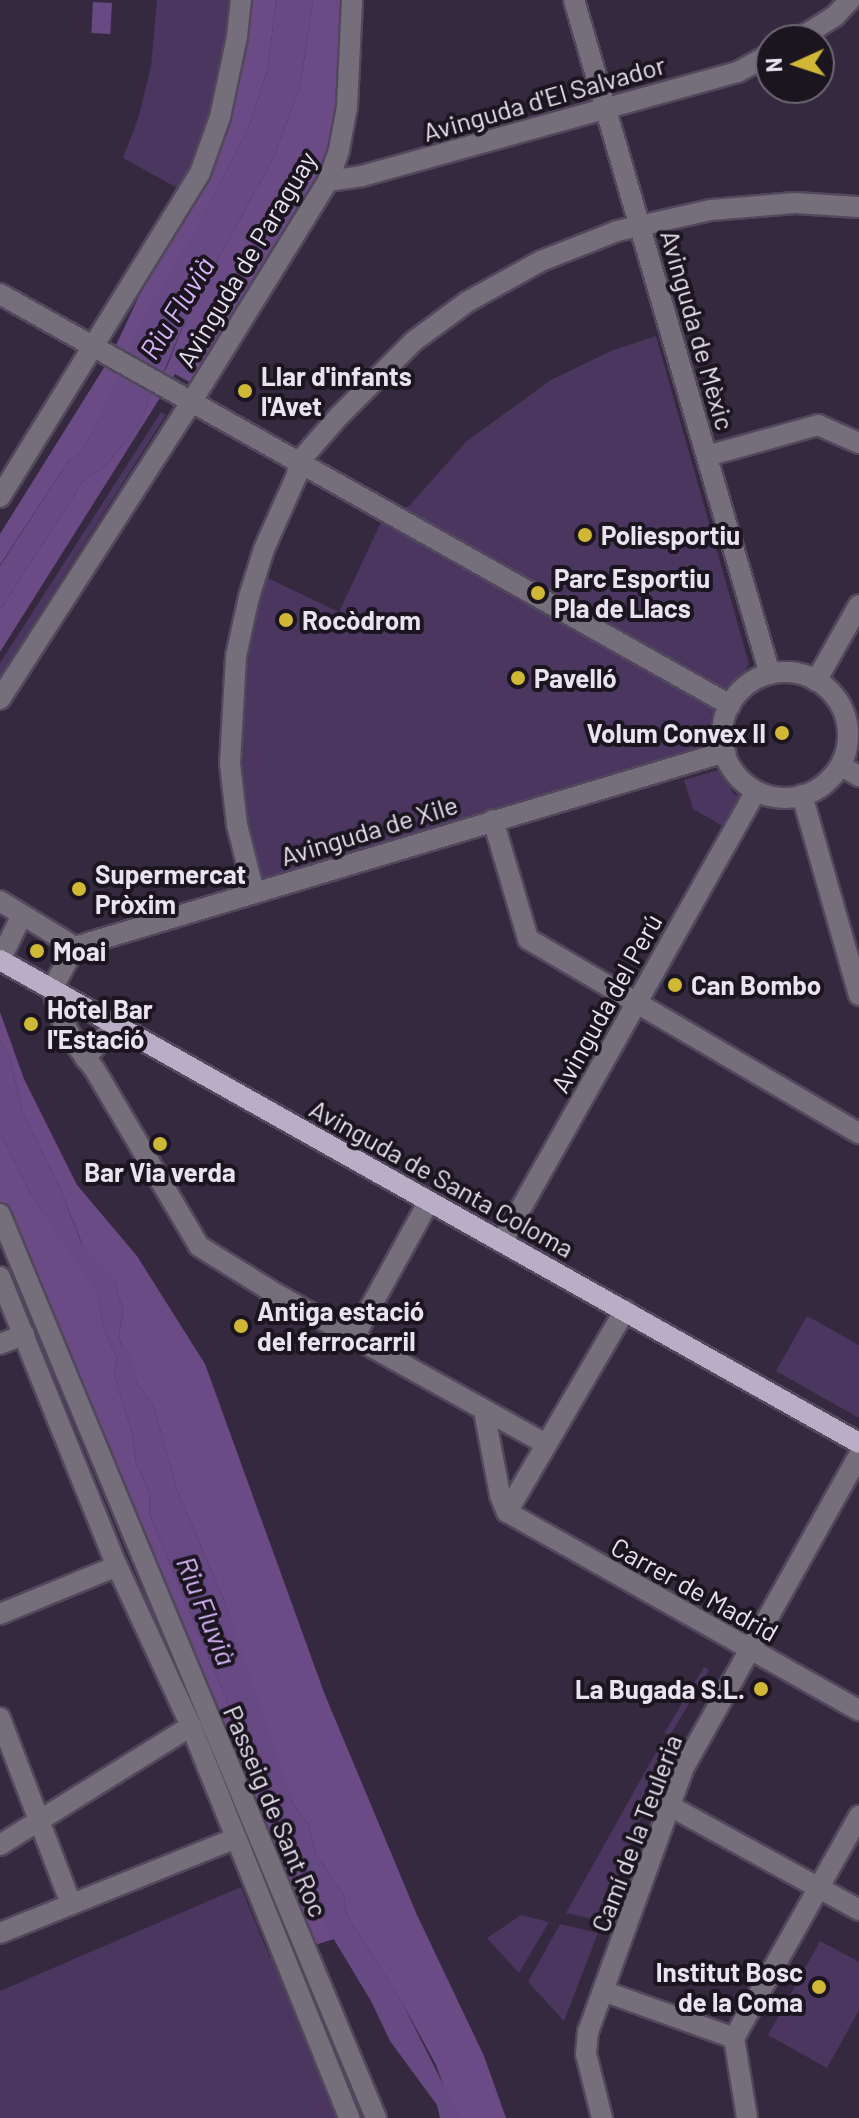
<!DOCTYPE html>
<meta charset="utf-8">
<style>
body{margin:0}
#map{position:relative;width:859px;height:2118px;overflow:hidden;background:#352940;font-family:Barlow,sans-serif}
div>[style]{position:absolute}
[style*='--x']{left:calc(var(--x)*1px);top:calc(var(--y)*1px);width:calc(var(--w)*1px);rotate:calc(var(--a)*1deg)}
.green>*{inset:0;background:#4b365f;transform-origin:0 0}
.forest>*{inset:0;background:#6a4b85}
.water>*{inset:0;background:#674983;transform-origin:0 0}
.roads{filter:drop-shadow(2px 0 #52475c) drop-shadow(-2px 0 #52475c) drop-shadow(0 2px #52475c) drop-shadow(0 -2px #52475c)}
.minor>*{height:20px;margin:-10px;padding:0 10px;transform-origin:10px;border-radius:10px;background:#746f7a}
.minor>.ring{margin:-10px;padding:0;box-sizing:content-box;background:none;border:20px solid #746f7a;border-radius:50%}
.major>*{height:20px;margin:-10px;padding:0 10px;transform-origin:10px;border-radius:10px;background:#b9aec6}
.dots>*{width:22px;height:22px;translate:-50% -50%;box-sizing:border-box;border:4px solid #1a151f;border-radius:50%}
span{translate:-50% -50%;white-space:nowrap;text-align:center;line-height:1.15;-webkit-text-stroke:8px #1a151f;paint-order:stroke}
.street-label{font-size:26px;color:#e9e2f1}
.poi-label{font-size:26px;color:#e9e2f1;font-weight:700}
.left{translate:0 -50%;text-align:left}
.right{translate:-100% -50%;text-align:right}
.water-label{font-size:28px;color:#d7b5fa;font-style:italic}
.north{position:absolute;left:755px;top:24px;width:80px;height:80px;box-sizing:border-box;background:#1a151f;border:2px solid #6d6773;border-radius:50%;rotate:267deg;font-size:22px;font-weight:700;line-height:32px;text-align:center;color:#e9e2f1}
.north::after{content:'';display:block;margin:auto;width:28px;height:36px;background:#d1b736;clip-path:polygon(50% 0,100% 100%,50% 72%,0 100%)}
</style>
<div id="map">
<div class="green">
<div style="clip-path:polygon(157px 0,233px 0,231px 29px,213px 113px,198px 158px,181px 190px,123px 158px,139px 116px,151px 66px)"></div>
<div style="clip-path:polygon(656px 336px,749px 664px,728px 694px,718px 727px,717px 747px,258px 883px,230px 749px,257px 573px,339px 612px,381px 522px,409px 506px,467px 441px,551px 380px,611px 351px)"></div>
<div style="clip-path:polygon(161px 412px,166px 415px,0 676px,0 663px)"></div>
<div style="clip-path:polygon(718px 770px,734px 794px,742px 797px,726px 828px,693px 809px,684px 780px)"></div>
<div style="clip-path:polygon(807px 1316px,859px 1345px,859px 1418px,776px 1371px)"></div>
<div style="left:704px;top:1667px;width:6px;height:77px;rotate:31deg"></div>
<div style="clip-path:polygon(663px 1740px,669px 1743px,602px 1921px,566px 1913px)"></div>
<div style="clip-path:polygon(241px 1887px,270px 1958px,279px 1956px,339px 2118px,0 2118px,0 1991px)"></div>
<div style="clip-path:polygon(521px 1915px,549px 1922px,519px 1973px,487px 1938px)"></div>
<div style="clip-path:polygon(560px 1924px,598px 1933px,564px 2021px,528px 1982px)"></div>
<div style="clip-path:polygon(820px 1941px,859px 1962px,859px 2010px,827px 2068px,768px 2035px)"></div>
</div>
<div class="forest">
<div style="clip-path:polygon(248px 0,276px 0,268px 68px,248px 129px,82px 452px,69px 460px,0 565px,0 534px,110px 358px,154px 264px,209px 168px)"></div>
<div style="clip-path:polygon(313px 0,342px 0,342px 56px,334px 134px,319px 175px,193px 384px,175px 374px,0 652px,0 610px,84px 480px,105px 467px,141px 422px,154px 384px,166px 369px,187px 316px,274px 157px,300px 87px)"></div>
<div style="clip-path:polygon(0 1012px,24px 1079px,77px 1185px,137px 1256px,205px 1364px,325px 1695px,417px 1915px,484px 2056px,506px 2118px,460px 2118px,452px 2109px,436px 2065px,403px 2004px,347px 1915px,344px 1895px,316px 1855px,308px 1824px,292px 1802px,259px 1710px,224px 1600px,177px 1490px,153px 1404px,137px 1384px,131px 1357px,121px 1345px,119px 1335px,123px 1311px,115px 1282px,85px 1251px,60px 1188px,22px 1110px,10px 1057px,0 1041px)"></div>
<div style="clip-path:polygon(0 1134px,29px 1191px,98px 1292px,103px 1327px,117px 1359px,114px 1375px,133px 1436px,136px 1463px,150px 1494px,149px 1513px,272px 1810px,334px 1939px,279px 1956px,144px 1614px,165px 1607px,0 1215px)"></div>
</div>
<div class="water">
<div style="clip-path:polygon(276px 0,313px 0,300px 87px,274px 157px,187px 316px,165px 369px,154px 384px,141px 422px,105px 467px,84px 480px,0 610px,0 566px,69px 460px,82px 452px,117px 383px,140px 324px,202px 218px,248px 129px,268px 68px)"></div>
<div style="left:93px;top:2px;width:19px;height:31px;rotate:3deg"></div>
<div style="clip-path:polygon(0 1041px,10px 1057px,22px 1110px,60px 1188px,81px 1242px,115px 1282px,123px 1311px,119px 1335px,121px 1345px,132px 1358px,137px 1384px,153px 1404px,177px 1490px,224px 1600px,292px 1802px,308px 1824px,316px 1855px,344px 1895px,347px 1915px,403px 2004px,460px 2118px,440px 2118px,437px 2105px,390px 2041px,371px 2001px,321px 1918px,272px 1810px,149px 1513px,150px 1494px,136px 1463px,133px 1436px,114px 1375px,117px 1359px,103px 1327px,98px 1293px,29px 1191px,0 1134px)"></div>
</div>
<div class="roads">
<div class="minor">
<div style="--x:574;--y:0;--w:702;--a:73.79"></div>
<div style="--x:797;--y:40;--w:45;--a:-32.3"></div>
<div style="--x:835;--y:16;--w:22;--a:-47"></div>
<div style="--x:328;--y:181;--w:34;--a:-8"></div>
<div style="--x:362;--y:176;--w:390;--a:-15.5"></div>
<div style="--x:738;--y:72;--w:38;--a:-29"></div>
<div style="--x:0;--y:294;--w:838;--a:29.38"></div>
<div style="--x:707;--y:456;--w:115;--a:-15.6"></div>
<div style="--x:818;--y:425;--w:45;--a:23.7"></div>
<div style="--x:0;--y:497;--w:381;--a:-58.3"></div>
<div style="--x:200;--y:173;--w:59;--a:-70.3"></div>
<div style="--x:220;--y:117;--w:82;--a:-78"></div>
<div style="--x:237;--y:37;--w:37;--a:-84"></div>
<div class="ring" style="left:722px;top:672px;width:106px;height:106px"></div>
<div style="--x:816;--y:681;--w:87;--a:-60.5"></div>
<div style="--x:0;--y:699;--w:354;--a:-57.2"></div>
<div style="--x:192;--y:401;--w:259;--a:-58.3"></div>
<div style="--x:328;--y:181;--w:33;--a:-70"></div>
<div style="--x:339;--y:150;--w:44;--a:-79.5"></div>
<div style="--x:347;--y:107;--w:107;--a:-87.3"></div>
<div style="--x:841;--y:766;--w:21;--a:29"></div>
<div style="--x:802;--y:795;--w:208;--a:74.1"></div>
<div style="--x:493;--y:820;--w:124;--a:73.6"></div>
<div style="--x:528;--y:939;--w:384;--a:30.4"></div>
<div style="--x:254;--y:892;--w:69;--a:-104.2"></div>
<div style="--x:237;--y:825;--w:61;--a:-96.5"></div>
<div style="--x:230;--y:764;--w:108;--a:-86.8"></div>
<div style="--x:236;--y:656;--w:60;--a:-77.6"></div>
<div style="--x:249;--y:597;--w:50;--a:-72.6"></div>
<div style="--x:264;--y:549;--w:81;--a:-66"></div>
<div style="--x:297;--y:475;--w:12;--a:-85"></div>
<div style="--x:298;--y:463;--w:62;--a:-48.9"></div>
<div style="--x:339;--y:416;--w:106;--a:-45"></div>
<div style="--x:414;--y:341;--w:66;--a:-36.3"></div>
<div style="--x:467;--y:302;--w:85;--a:-29"></div>
<div style="--x:541;--y:261;--w:82;--a:-21.5"></div>
<div style="--x:617;--y:231;--w:96;--a:-12.6"></div>
<div style="--x:711;--y:210;--w:84;--a:-4.8"></div>
<div style="--x:795;--y:203;--w:64;--a:3.6"></div>
<div style="--x:0;--y:901;--w:88;--a:31.5"></div>
<div style="--x:0;--y:960;--w:48;--a:-64"></div>
<div style="--x:85;--y:1058;--w:45;--a:-47.7"></div>
<div style="--x:0;--y:1214;--w:979;--a:67.42"></div>
<div style="--x:503;--y:1240;--w:515;--a:-60.6"></div>
<div style="--x:0;--y:1277;--w:312;--a:68"></div>
<div style="--x:117;--y:1566;--w:176;--a:65.2"></div>
<div style="--x:191;--y:1726;--w:423;--a:68"></div>
<div style="--x:354;--y:1337;--w:155;--a:-61.1"></div>
<div style="--x:0;--y:1344;--w:26;--a:-21"></div>
<div style="--x:484;--y:1411;--w:86;--a:79.2"></div>
<div style="--x:500;--y:1495;--w:18;--a:68"></div>
<div style="--x:546;--y:1444;--w:318;--a:-150.9"></div>
<div style="--x:268;--y:1289;--w:81;--a:-148.1"></div>
<div style="--x:199;--y:1246;--w:204;--a:-120.6"></div>
<div style="--x:95;--y:1070;--w:31;--a:-127"></div>
<div style="--x:76;--y:1045;--w:31;--a:-119"></div>
<div style="--x:61;--y:1018;--w:30;--a:-107"></div>
<div style="--x:52;--y:989;--w:48;--a:-61.3"></div>
<div style="--x:75;--y:947;--w:679;--a:-16.7"></div>
<div style="--x:507;--y:1512;--w:404;--a:29.4"></div>
<div style="--x:507;--y:1512;--w:234;--a:-59.7"></div>
<div style="--x:0;--y:1614;--w:126;--a:-22.3"></div>
<div style="--x:0;--y:1718;--w:199;--a:69.1"></div>
<div style="--x:670;--y:1806;--w:216;--a:28.8"></div>
<div style="--x:0;--y:1845;--w:225;--a:-31.9"></div>
<div style="--x:0;--y:1933;--w:252;--a:-21.9"></div>
<div style="--x:603;--y:1991;--w:139;--a:19.7"></div>
<div style="--x:602;--y:2118;--w:66;--a:-104"></div>
<div style="--x:586;--y:2054;--w:22;--a:-85"></div>
<div style="--x:588;--y:2032;--w:280;--a:-70.1"></div>
<div style="--x:683;--y:1769;--w:359;--a:-60.7"></div>
<div style="--x:747;--y:2118;--w:81;--a:-99.2"></div>
<div style="--x:734;--y:2038;--w:255;--a:-60.6"></div>
</div>
<div class="major">
<div style="--x:0;--y:960;--w:985;--a:29.35"></div>
</div>
</div>
<div class="dots">
<div style="left:245px;top:391px;background:#d1b736"></div>
<div style="left:585px;top:535px;background:#d1b736"></div>
<div style="left:538px;top:593px;background:#d1b736"></div>
<div style="left:286px;top:620px;background:#d1b736"></div>
<div style="left:518px;top:678px;background:#d1b736"></div>
<div style="left:782px;top:733px;background:#d1b736"></div>
<div style="left:79px;top:889px;background:#d1b736"></div>
<div style="left:37px;top:951px;background:#d1b736"></div>
<div style="left:675px;top:985px;background:#d1b736"></div>
<div style="left:31px;top:1024px;background:#d1b736"></div>
<div style="left:160px;top:1144px;background:#d1b736"></div>
<div style="left:241px;top:1326px;background:#d1b736"></div>
<div style="left:761px;top:1689px;background:#d1b736"></div>
<div style="left:819px;top:1987px;background:#d1b736"></div>
</div>
<div class="street-label">
<span style="left:544px;top:98px;rotate:-16deg">Avinguda d'El Salvador</span>
<span style="left:246px;top:259px;rotate:-59deg">Avinguda de Paraguay</span>
<span style="left:698px;top:330px;rotate:74deg">Avinguda de Mèxic</span>
<span style="left:369px;top:830px;rotate:-17deg">Avinguda de Xile</span>
<span style="left:606px;top:1003px;rotate:-61deg">Avinguda del Perú</span>
<span style="left:442px;top:1178px;rotate:29deg">Avinguda de Santa Coloma</span>
<span style="left:695px;top:1589px;rotate:29deg">Carrer de Madrid</span>
<span style="left:276px;top:1811px;rotate:67deg">Passeig de Sant Roc</span>
<span style="left:636px;top:1833px;rotate:-69deg">Camí de la Teuleria</span>
</div>
<div class="poi-label">
<span class="left" style="left:261px;top:391px">Llar d'infants<br>l'Avet</span>
<span class="left" style="left:601px;top:535px">Poliesportiu</span>
<span class="left" style="left:554px;top:593px">Parc Esportiu<br>Pla de Llacs</span>
<span class="left" style="left:302px;top:620px">Rocòdrom</span>
<span class="left" style="left:534px;top:678px">Pavelló</span>
<span class="right" style="left:766px;top:733px">Volum Convex II</span>
<span class="left" style="left:95px;top:889px">Supermercat<br>Pròxim</span>
<span class="left" style="left:53px;top:951px">Moai</span>
<span class="left" style="left:691px;top:985px">Can Bombo</span>
<span class="left" style="left:47px;top:1024px">Hotel Bar<br>l'Estació</span>
<span style="left:160px;top:1172px">Bar Via verda</span>
<span class="left" style="left:257px;top:1326px">Antiga estació<br>del ferrocarril</span>
<span class="right" style="left:745px;top:1689px">La Bugada S.L.</span>
<span class="right" style="left:803px;top:1987px">Institut Bosc<br>de la Coma</span>
</div>
<div class="water-label">
<span style="left:176px;top:308px;rotate:-58deg">Riu Fluvià</span>
<span style="left:207px;top:1610px;rotate:68deg">Riu Fluvià</span>
</div>
<div class="north">N</div>
</div>
